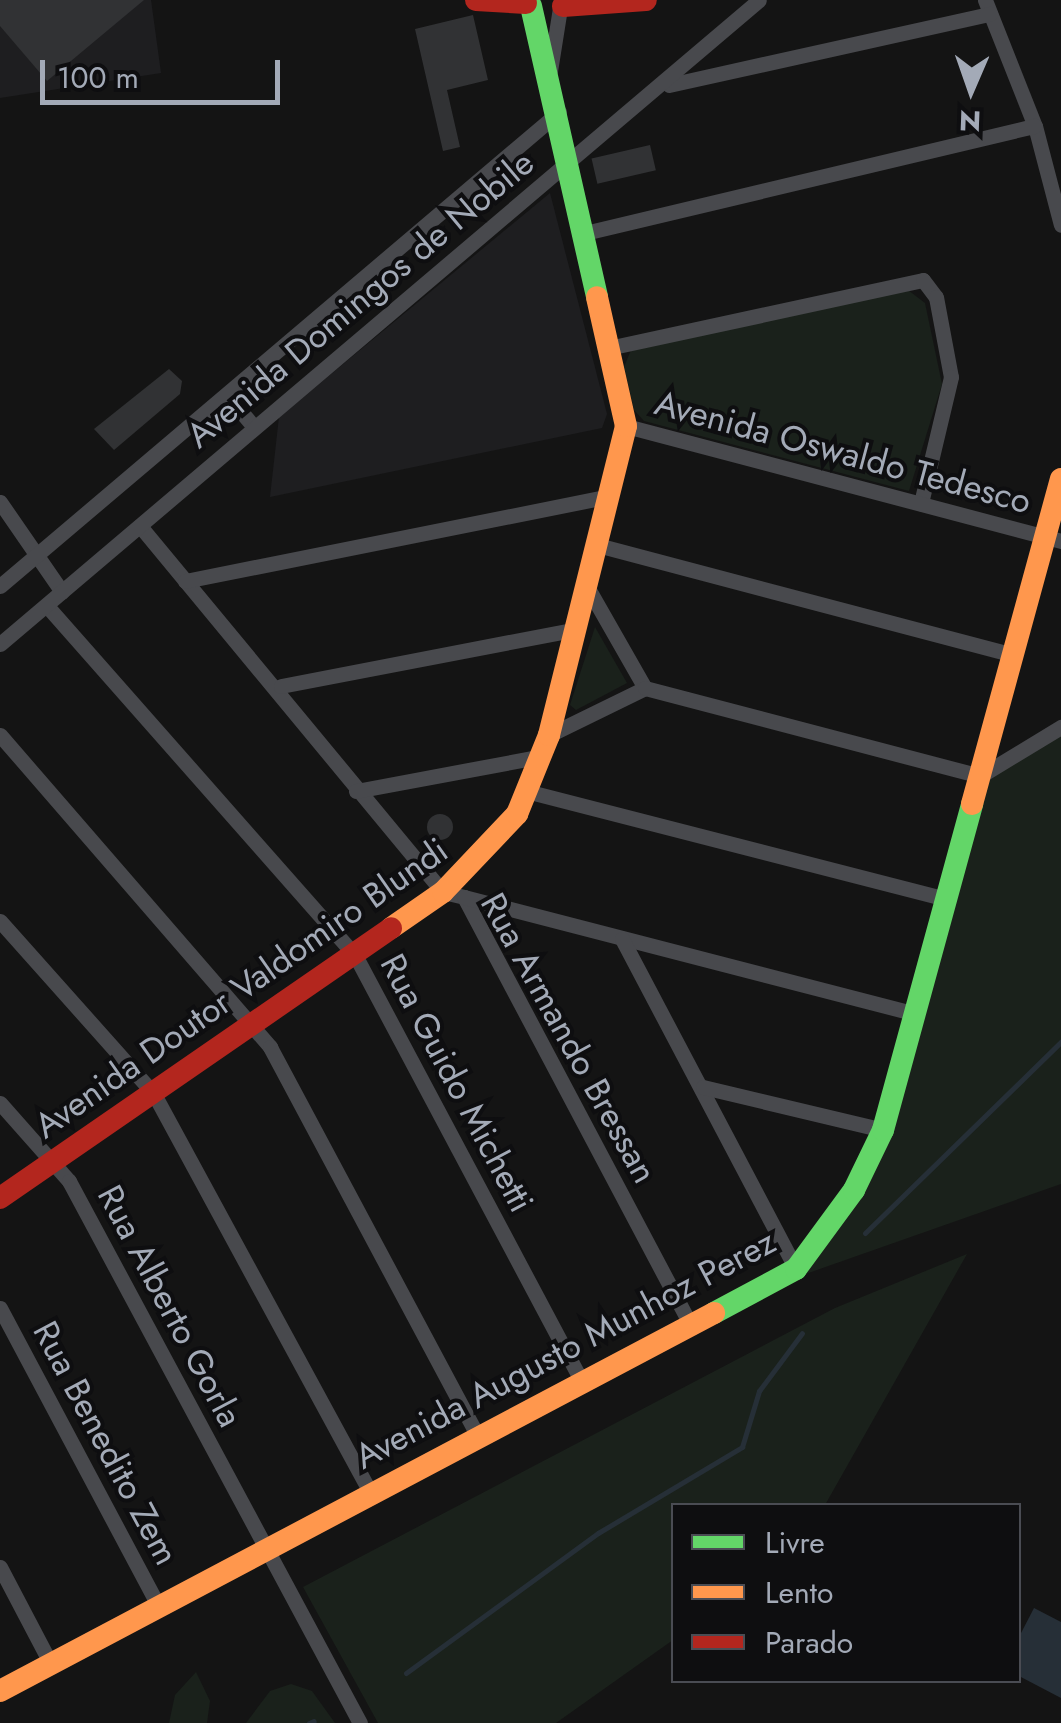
<!DOCTYPE html>
<style>
body{margin:0}
#map{position:relative;width:1061px;height:1723px;overflow:hidden;background:#141414;font-family:Jost,sans-serif}
div>[style]{position:absolute}
[style*='--x']{left:calc(var(--x)*1px);top:calc(var(--y)*1px);width:calc(var(--w)*1px);rotate:calc(var(--a)*1deg)}
.built>*{inset:0;background:#1e1e20}
.green>*{inset:0;background:#1a211b}
.water>*{inset:0;background:#262f37}
.stream>*{height:5px;margin:-2.5px;padding:0 2.5px;transform-origin:2.5px;border-radius:2.5px;background:#262f37}
.building>*{inset:0;background:#313234;transform-origin:0 0}
.round{border-radius:50%}
.street>*{height:15px;margin:-7.5px;padding:0 7.5px;transform-origin:7.5px;border-radius:7.5px;background:#48494d}
.fast>*{height:22px;margin:-11px;padding:0 11px;transform-origin:11px;border-radius:11px;background:#63d668}
.slow>*{height:22px;margin:-11px;padding:0 11px;transform-origin:11px;border-radius:11px;background:#ff974d}
.jam>*{height:22px;margin:-11px;padding:0 11px;transform-origin:11px;border-radius:11px;background:#b3261e}
span{translate:-50% -50%;white-space:nowrap;text-align:center;line-height:1.15;-webkit-text-stroke:8px #0e0e10;paint-order:stroke}
.street-label{font-size:35px;color:#a3aab7}
.legend{position:absolute;left:671px;top:1503px;width:350px;height:180px;box-sizing:border-box;background:#0e0e10;border:2px solid #4a4c53;margin:0;padding:12px 18px;list-style:none;font-size:30px;color:#a3aab7}
.legend li{display:flex;align-items:center;gap:20px;height:50px}
.legend b{width:50px;border:2px solid #4a4c53}
.north{position:absolute;left:921px;top:40px;width:100px;height:100px;-webkit-text-stroke:8px #0e0e10;paint-order:stroke;rotate:182deg;font-size:28px;font-weight:700;line-height:40px;text-align:center;color:#a3aab7}
.north::after{content:'';display:block;margin:auto;width:35px;height:45px;background:#a3aab7;clip-path:polygon(50% 0,100% 100%,50% 72%,0 100%)}
.scale{position:absolute;left:40px;top:60px;width:240px;height:45px;box-sizing:border-box;border:5px solid #a3aab7;border-top:0;padding-left:12px;font-size:30px;line-height:35px;white-space:nowrap;color:#a3aab7;-webkit-text-stroke:8px #0e0e10;paint-order:stroke}
</style>
<div id="map">
<div class="built">
<div style="clip-path:polygon(0 0,151px 0,161px 73px,0 98px)"></div>
<div style="clip-path:polygon(550px 193px,607px 414px,602px 428px,270px 497px,279px 417px)"></div>
</div>
<div class="green">
<div style="clip-path:polygon(904px 287px,925px 303px,942px 384px,909px 491px,644px 421px,634px 410px,624px 367px,631px 350px)"></div>
<div style="clip-path:polygon(595px 627px,627px 683px,576px 710px,570px 705px)"></div>
<div style="clip-path:polygon(1061px 731px,1061px 1184px,780px 1283px,893px 1133px,981px 777px)"></div>
<div style="clip-path:polygon(967px 1254px,825px 1505px,674px 1506px,673px 1640px,556px 1723px,378px 1723px,303px 1587px,835px 1308px)"></div>
<div style="clip-path:polygon(196px 1672px,210px 1701px,207px 1723px,169px 1723px,175px 1695px)"></div>
<div style="clip-path:polygon(291px 1684px,312px 1691px,335px 1723px,246px 1723px,270px 1691px)"></div>
</div>
<div class="water">
<div style="clip-path:polygon(1034px 1608px,1061px 1622px,1061px 1698px,1019px 1676px,1019px 1637px)"></div>
</div>
<div class="stream">
<div style="--x:865;--y:1233;--w:274;--a:-44.3"></div>
<div style="--x:406;--y:1673;--w:238;--a:-36.1"></div>
<div style="--x:598;--y:1533;--w:168;--a:-30.8"></div>
<div style="--x:742;--y:1447;--w:59;--a:-73.1"></div>
<div style="--x:759;--y:1391;--w:72;--a:-53.4"></div>
<div style="--x:309;--y:1723;--w:5;--a:-22"></div>
</div>
<div class="building">
<div style="clip-path:polygon(0 0,144px 0,47px 81px,0 26px)"></div>
<div style="clip-path:polygon(473px 15px,488px 80px,447px 90px,460px 147px,443px 151px,415px 29px)"></div>
<div style="left:650px;top:145px;width:26px;height:60px;rotate:77deg"></div>
<div style="clip-path:polygon(169px 369px,182px 381px,180px 394px,114px 450px,94px 429px)"></div>
<div class="round" style="left:427px;top:814px;width:26px;height:26px"></div>
</div>
<div class="street">
<div style="--x:985;--y:0;--w:136;--a:68.4"></div>
<div style="--x:1035;--y:126;--w:102;--a:75.3"></div>
<div style="--x:550;--y:71;--w:64;--a:-81"></div>
<div style="--x:669;--y:85;--w:329;--a:-12.5"></div>
<div style="--x:589;--y:232;--w:458;--a:-13.4"></div>
<div style="--x:613;--y:347;--w:317;--a:-12.2"></div>
<div style="--x:923;--y:280;--w:21;--a:53"></div>
<div style="--x:936;--y:297;--w:81;--a:79.4"></div>
<div style="--x:951;--y:377;--w:130;--a:103.4"></div>
<div style="--x:227;--y:395;--w:42;--a:49.8"></div>
<div style="--x:626;--y:426;--w:450;--a:14.8"></div>
<div style="--x:0;--y:502;--w:109;--a:55.4"></div>
<div style="--x:140;--y:526;--w:475;--a:50.4"></div>
<div style="--x:443;--y:892;--w:22;--a:13"></div>
<div style="--x:464;--y:897;--w:483;--a:62.1"></div>
<div style="--x:601;--y:546;--w:428;--a:14.8"></div>
<div style="--x:185;--y:581;--w:434;--a:-11.3"></div>
<div style="--x:0;--y:586;--w:733;--a:-40.3"></div>
<div style="--x:589;--y:590;--w:113;--a:60.3"></div>
<div style="--x:47;--y:606;--w:465;--a:48.6"></div>
<div style="--x:355;--y:955;--w:487;--a:62"></div>
<div style="--x:0;--y:644;--w:995;--a:-40.31"></div>
<div style="--x:281;--y:686;--w:300;--a:-10.9"></div>
<div style="--x:0;--y:735;--w:413;--a:49.1"></div>
<div style="--x:270;--y:1047;--w:441;--a:61.9"></div>
<div style="--x:549;--y:735;--w:107;--a:-26.1"></div>
<div style="--x:645;--y:688;--w:346;--a:14.7"></div>
<div style="--x:980;--y:776;--w:95;--a:-31.2"></div>
<div style="--x:356;--y:791;--w:184;--a:-10.6"></div>
<div style="--x:526;--y:791;--w:431;--a:14.4"></div>
<div style="--x:464;--y:897;--w:464;--a:14.5"></div>
<div style="--x:0;--y:921;--w:232;--a:48.3"></div>
<div style="--x:154;--y:1094;--w:455;--a:61.5"></div>
<div style="--x:622;--y:939;--w:373;--a:62.2"></div>
<div style="--x:703;--y:1087;--w:185;--a:13.4"></div>
<div style="--x:0;--y:1103;--w:104;--a:48.5"></div>
<div style="--x:69;--y:1181;--w:615;--a:61.77"></div>
<div style="--x:0;--y:1308;--w:339;--a:62"></div>
<div style="--x:0;--y:1567;--w:110;--a:62.3"></div>
</div>
<div class="fast">
<div style="--x:531;--y:6;--w:298;--a:77.2"></div>
<div style="--x:714;--y:1313;--w:93;--a:-28.2"></div>
<div style="--x:796;--y:1269;--w:98;--a:-53.7"></div>
<div style="--x:854;--y:1190;--w:67;--a:-64.2"></div>
<div style="--x:883;--y:1130;--w:338;--a:-74.7"></div>
</div>
<div class="slow">
<div style="--x:972;--y:804;--w:337;--a:-74.7"></div>
<div style="--x:391;--y:928;--w:63;--a:-34.7"></div>
<div style="--x:443;--y:892;--w:108;--a:-46.5"></div>
<div style="--x:517;--y:814;--w:85;--a:-67.9"></div>
<div style="--x:549;--y:735;--w:318;--a:-76"></div>
<div style="--x:626;--y:426;--w:132;--a:-102.7"></div>
<div style="--x:0;--y:1691;--w:808;--a:-27.9"></div>
</div>
<div class="jam">
<div style="--x:476;--y:0;--w:50;--a:3.4"></div>
<div style="--x:563;--y:6;--w:83;--a:-4.1"></div>
<div style="--x:0;--y:1198;--w:475;--a:-34.6"></div>
</div>
<div class="street-label">
<span style="left:360px;top:299px;rotate:-40deg">Avenida Domingos de Nobile</span>
<span style="left:843px;top:452px;rotate:15deg">Avenida Oswaldo Tedesco</span>
<span style="left:241px;top:988px;rotate:-35deg">Avenida Doutor Valdomiro Blundi</span>
<span style="left:569px;top:1038px;rotate:61deg">Rua Armando Bressan</span>
<span style="left:457px;top:1083px;rotate:62deg">Rua Guido Michetti</span>
<span style="left:170px;top:1306px;rotate:62deg">Rua Alberto Gorla</span>
<span style="left:565px;top:1349px;rotate:-28deg">Avenida Augusto Munhoz Perez</span>
<span style="left:106px;top:1443px;rotate:62deg">Rua Benedito Zem</span>
</div>
<ul class="legend">
<li><b style="height:12px;background:#63d668"></b>Livre</li>
<li><b style="height:12px;background:#ff974d"></b>Lento</li>
<li><b style="height:12px;background:#b3261e"></b>Parado</li>
</ul>
<div class="north">N</div>
<div class="scale">100 m</div>
</div>
